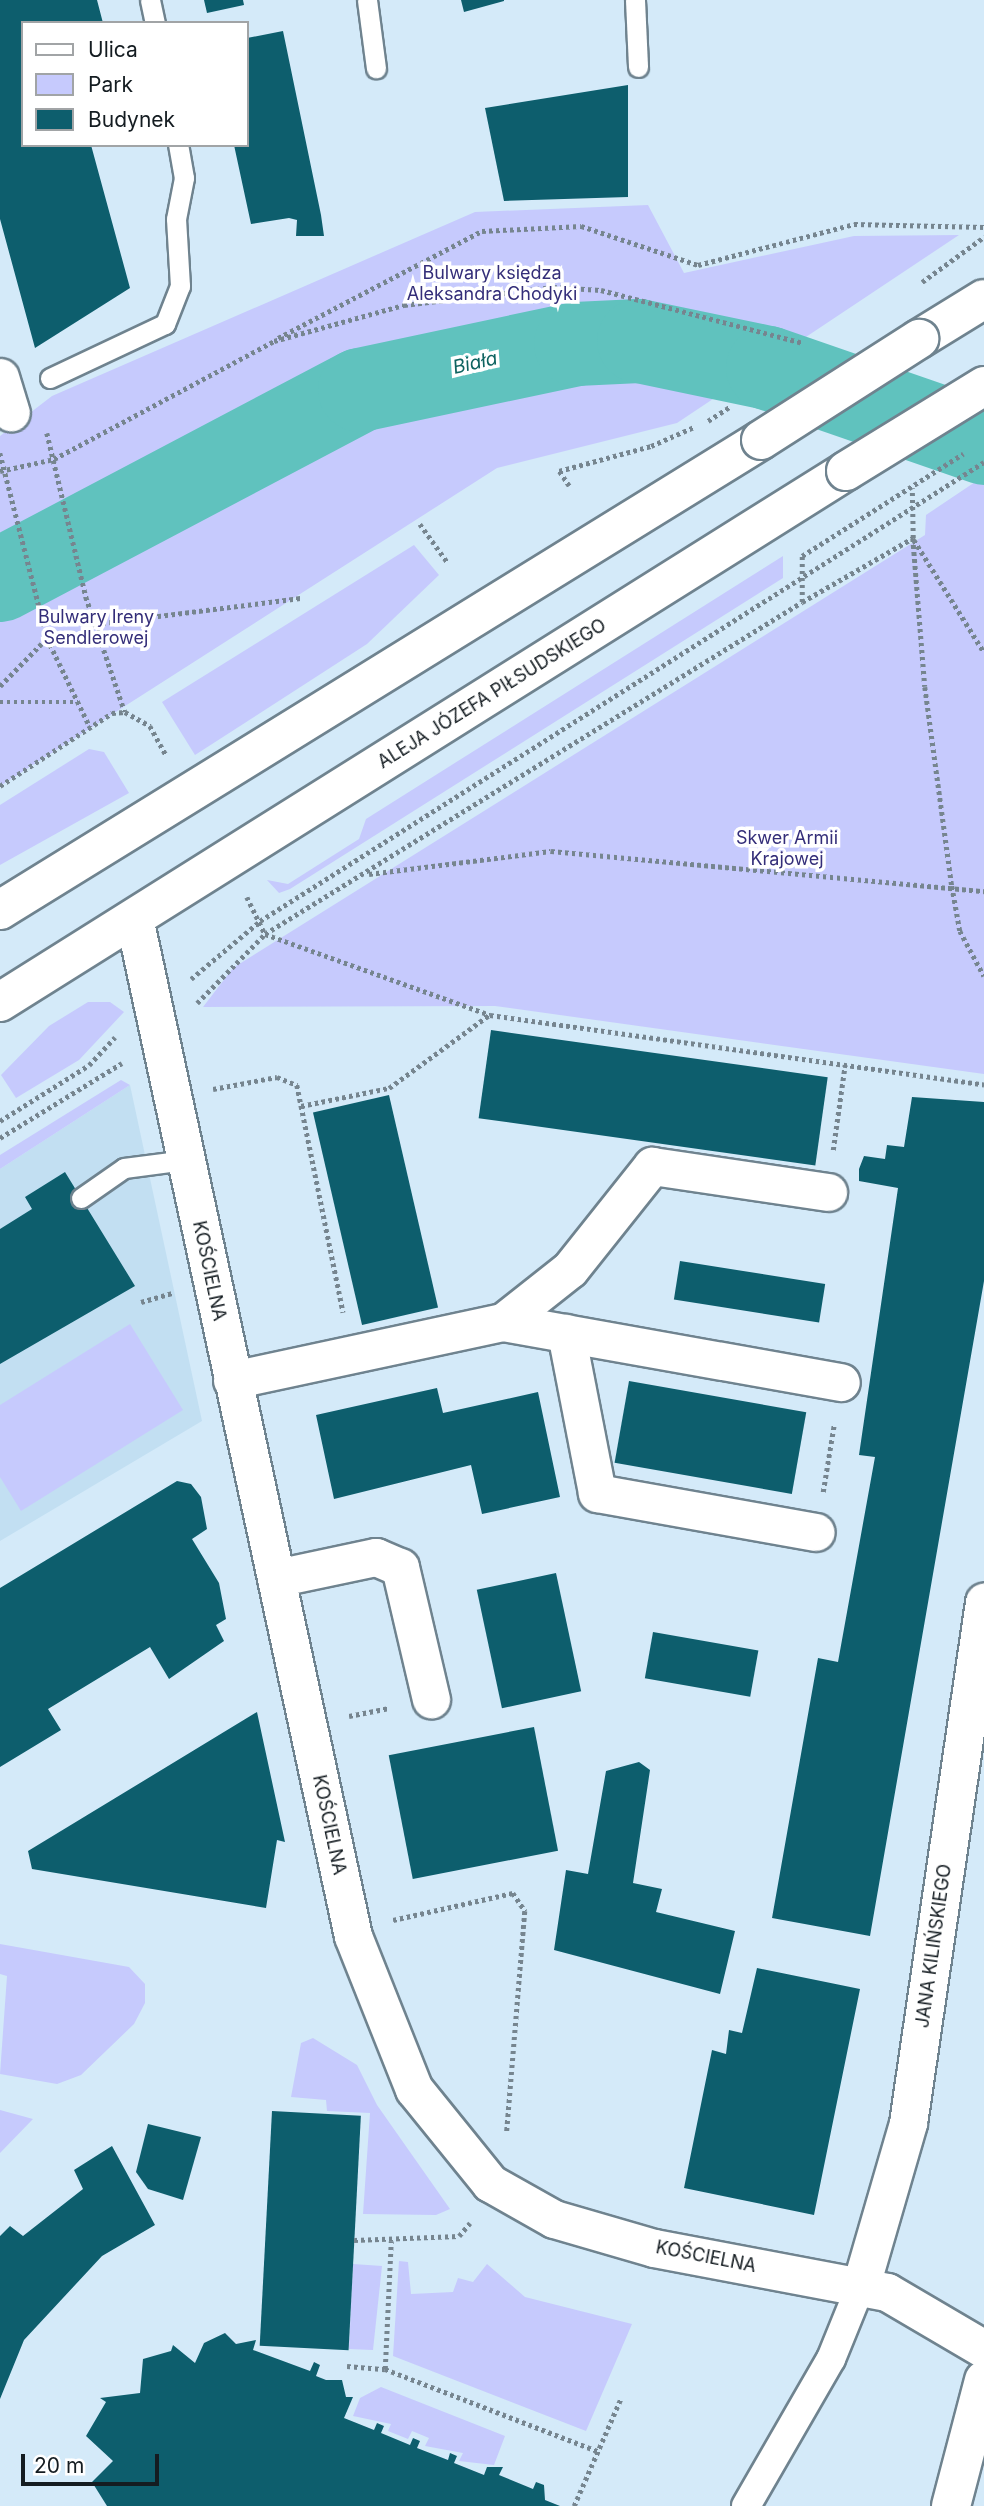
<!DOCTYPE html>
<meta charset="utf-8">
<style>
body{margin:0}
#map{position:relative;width:984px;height:2506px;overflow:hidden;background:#d4eaf9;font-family:Inter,sans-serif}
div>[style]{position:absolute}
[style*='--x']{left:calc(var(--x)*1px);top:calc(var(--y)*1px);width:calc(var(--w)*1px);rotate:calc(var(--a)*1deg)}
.built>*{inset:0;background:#c2dff2}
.green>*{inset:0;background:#c6cafd}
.river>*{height:84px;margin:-42px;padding:0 42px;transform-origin:42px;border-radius:42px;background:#60c2be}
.building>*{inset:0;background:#0d5e6d;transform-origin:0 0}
.path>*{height:4.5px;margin-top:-2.25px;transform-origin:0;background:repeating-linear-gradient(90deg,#76858f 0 3.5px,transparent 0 7px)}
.roads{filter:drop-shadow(2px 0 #6f838f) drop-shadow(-2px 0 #6f838f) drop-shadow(0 2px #6f838f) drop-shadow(0 -2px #6f838f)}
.service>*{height:19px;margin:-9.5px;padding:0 9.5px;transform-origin:9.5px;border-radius:9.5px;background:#fff}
.pedestrian>*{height:28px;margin:-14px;padding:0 14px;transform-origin:14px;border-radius:14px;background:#fff}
.minor>*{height:37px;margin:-18.5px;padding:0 18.5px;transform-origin:18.5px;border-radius:18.5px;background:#fff}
.secondary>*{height:38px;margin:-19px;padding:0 19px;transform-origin:19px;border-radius:19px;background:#fff}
.path-bridge>*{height:4.5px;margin-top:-2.25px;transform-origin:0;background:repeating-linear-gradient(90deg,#76858f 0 3.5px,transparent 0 7px)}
.bridges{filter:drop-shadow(2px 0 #6f838f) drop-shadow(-2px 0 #6f838f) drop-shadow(0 2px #6f838f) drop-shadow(0 -2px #6f838f)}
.secondary-bridge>*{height:38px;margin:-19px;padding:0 19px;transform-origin:19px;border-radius:19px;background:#fff}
span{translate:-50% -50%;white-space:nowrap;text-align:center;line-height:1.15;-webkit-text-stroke:7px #fff;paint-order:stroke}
.park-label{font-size:18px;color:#342e79}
.street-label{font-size:18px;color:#141c21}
.water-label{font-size:19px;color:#0e6360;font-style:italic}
.legend{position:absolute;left:21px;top:21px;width:228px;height:126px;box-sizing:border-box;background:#fff;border:2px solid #a1a4a6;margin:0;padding:9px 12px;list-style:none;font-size:21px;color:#141c21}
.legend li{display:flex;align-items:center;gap:14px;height:35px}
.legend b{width:35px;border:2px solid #a1a4a6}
.scale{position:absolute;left:21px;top:2454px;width:138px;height:32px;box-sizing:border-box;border:4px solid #141c21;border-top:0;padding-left:9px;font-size:21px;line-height:24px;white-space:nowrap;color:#141c21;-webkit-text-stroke:5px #fff;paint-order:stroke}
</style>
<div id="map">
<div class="built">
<div style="clip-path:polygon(130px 1085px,202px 1421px,0 1541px,0 1169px)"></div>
</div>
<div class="green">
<div style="clip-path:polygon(648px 205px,684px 273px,854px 236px,959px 235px,677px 423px,497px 468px,0 786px,0 436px,52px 396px,475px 212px)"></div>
<div style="clip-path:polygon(984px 476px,984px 1074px,495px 1006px,203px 1007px,233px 968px,925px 535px,926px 515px)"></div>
<div style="clip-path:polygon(414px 545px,439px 575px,367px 644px,195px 755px,162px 702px)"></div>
<div style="clip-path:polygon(783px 556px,783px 578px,290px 889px,279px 893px,267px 880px,288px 884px,359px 839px,366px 819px)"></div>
<div style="clip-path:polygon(89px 749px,104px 752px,129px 793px,0 865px,0 805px)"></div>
<div style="clip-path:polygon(88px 1002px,110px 1002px,124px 1012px,79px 1060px,16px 1098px,1px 1075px,49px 1026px)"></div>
<div style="clip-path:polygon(121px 1080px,130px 1085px,0 1169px,0 1155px)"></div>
<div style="clip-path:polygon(130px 1324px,183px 1410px,21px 1511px,0 1477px,0 1405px)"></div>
<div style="clip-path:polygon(0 1944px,129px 1967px,145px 1984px,145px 2003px,134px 2024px,81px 2075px,57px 2084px,0 2074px,7px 1976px,0 1974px)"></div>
<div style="clip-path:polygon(313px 2038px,357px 2065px,377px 2105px,450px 2209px,436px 2215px,363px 2214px,370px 2113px,327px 2111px,326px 2100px,291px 2097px,301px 2043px)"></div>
<div style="clip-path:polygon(0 2110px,33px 2119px,0 2153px)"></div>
<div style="clip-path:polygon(399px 2261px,408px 2262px,411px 2294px,453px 2292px,458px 2278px,473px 2282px,487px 2264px,525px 2297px,632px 2324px,586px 2431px,393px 2356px)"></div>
<div style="clip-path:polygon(353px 2264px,382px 2266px,373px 2350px,349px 2349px)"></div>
<div style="clip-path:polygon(381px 2387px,505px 2436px,494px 2465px,459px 2461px,463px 2453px,425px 2446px,429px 2438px,412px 2431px,408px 2439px,388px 2431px,391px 2424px,353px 2416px,360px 2398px)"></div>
</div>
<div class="river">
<div style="--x:0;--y:580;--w:407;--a:-27.8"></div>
<div style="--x:360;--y:390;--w:221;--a:-12"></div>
<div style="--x:576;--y:344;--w:63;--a:-2.7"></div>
<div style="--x:639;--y:341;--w:132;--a:11.8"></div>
<div style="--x:768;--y:368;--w:229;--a:19.1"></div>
</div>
<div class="building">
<div style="clip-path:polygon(0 0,97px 0,103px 23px,23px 23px,23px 145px,91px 145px,130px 288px,35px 348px,0 219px)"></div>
<div style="clip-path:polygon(204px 0,243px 0,244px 5px,207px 13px)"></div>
<div style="clip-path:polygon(461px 0,504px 0,504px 1px,464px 12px)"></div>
<div style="clip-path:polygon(283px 31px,321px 215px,324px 236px,296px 236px,297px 220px,289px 218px,251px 224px,234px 145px,247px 145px,247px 38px)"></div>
<div style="clip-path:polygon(628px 85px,628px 197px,504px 201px,485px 108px)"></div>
<div style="left:491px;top:1030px;width:340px;height:89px;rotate:8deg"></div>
<div style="left:389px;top:1095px;width:218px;height:78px;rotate:77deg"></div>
<div style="clip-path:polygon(912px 1097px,984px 1102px,984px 1281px,870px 1936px,772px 1918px,818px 1658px,838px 1662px,875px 1457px,859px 1455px,898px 1188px,859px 1181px,859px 1169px,864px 1156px,885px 1159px,887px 1145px,904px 1147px)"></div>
<div style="clip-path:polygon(65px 1172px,135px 1286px,0 1364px,0 1229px,32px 1209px,25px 1197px)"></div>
<div style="left:680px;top:1261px;width:147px;height:39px;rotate:9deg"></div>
<div style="left:629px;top:1381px;width:180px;height:83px;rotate:10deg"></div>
<div style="clip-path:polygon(437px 1388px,443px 1413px,538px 1392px,560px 1497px,482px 1514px,471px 1465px,334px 1499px,316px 1415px)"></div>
<div style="clip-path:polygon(177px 1481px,191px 1484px,201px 1497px,207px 1529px,192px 1539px,219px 1583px,226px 1619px,216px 1625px,224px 1641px,169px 1679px,150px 1647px,48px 1709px,61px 1730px,0 1767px,0 1588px)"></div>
<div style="left:556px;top:1573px;width:121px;height:81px;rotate:78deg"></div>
<div style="left:653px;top:1632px;width:107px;height:47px;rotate:10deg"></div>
<div style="clip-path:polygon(257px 1712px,285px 1842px,277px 1840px,266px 1908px,32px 1869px,28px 1851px)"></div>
<div style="left:534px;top:1727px;width:126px;height:148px;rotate:79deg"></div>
<div style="clip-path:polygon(639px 1762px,650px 1770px,633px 1883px,662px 1889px,656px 1912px,735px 1931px,720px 1994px,554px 1950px,566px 1870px,588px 1874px,606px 1771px)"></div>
<div style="clip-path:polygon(757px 1968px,860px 1989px,814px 2215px,684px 2188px,712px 2050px,726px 2054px,729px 2030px,742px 2033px)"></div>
<div style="left:272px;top:2111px;width:89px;height:235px;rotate:3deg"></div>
<div style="clip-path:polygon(148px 2124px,201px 2137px,183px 2200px,148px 2189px,136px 2172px)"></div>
<div style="clip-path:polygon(112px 2146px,155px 2225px,102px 2256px,24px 2340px,0 2399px,0 2236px,10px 2226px,23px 2236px,83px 2189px,74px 2170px)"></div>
<div style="clip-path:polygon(225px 2333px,236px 2344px,256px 2340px,253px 2350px,310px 2371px,314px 2362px,320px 2365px,316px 2376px,326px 2380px,342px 2380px,346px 2397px,353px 2397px,344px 2418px,374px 2430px,377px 2423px,384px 2426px,381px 2433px,410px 2445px,413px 2438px,420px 2441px,417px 2448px,448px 2460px,450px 2453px,457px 2456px,454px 2463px,484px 2475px,487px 2467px,503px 2467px,499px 2475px,533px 2489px,536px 2482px,544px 2485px,545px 2500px,560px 2506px,107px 2506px,92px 2482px,113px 2461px,86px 2436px,106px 2402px,100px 2398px,140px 2393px,143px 2359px,171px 2351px,173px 2345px,195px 2363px,204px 2343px)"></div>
</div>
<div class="path">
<div style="--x:922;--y:282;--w:77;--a:-36"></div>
<div style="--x:278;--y:338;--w:230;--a:-27.7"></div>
<div style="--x:482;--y:231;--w:99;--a:-2.9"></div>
<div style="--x:581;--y:226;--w:123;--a:18.4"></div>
<div style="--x:698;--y:265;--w:161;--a:-14.7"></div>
<div style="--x:854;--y:224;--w:130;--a:1.3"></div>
<div style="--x:47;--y:433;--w:169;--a:76.6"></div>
<div style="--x:86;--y:597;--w:121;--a:71.3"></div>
<div style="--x:0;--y:453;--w:191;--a:75.7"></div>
<div style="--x:47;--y:638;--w:99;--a:64.2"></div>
<div style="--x:0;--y:471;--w:55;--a:-12.5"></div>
<div style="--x:54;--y:459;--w:250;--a:-28.2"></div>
<div style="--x:274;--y:341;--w:135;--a:-15.5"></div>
<div style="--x:404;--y:305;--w:150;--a:-6.9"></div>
<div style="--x:553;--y:287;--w:48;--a:3.6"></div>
<div style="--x:601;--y:290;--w:209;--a:14.7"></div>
<div style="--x:569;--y:486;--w:18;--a:-124"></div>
<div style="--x:559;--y:471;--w:95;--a:-15.2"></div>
<div style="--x:651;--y:446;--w:47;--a:-23.8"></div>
<div style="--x:420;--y:524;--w:48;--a:54.3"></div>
<div style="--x:913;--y:538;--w:149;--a:85.4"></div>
<div style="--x:925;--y:687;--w:201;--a:82.3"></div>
<div style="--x:952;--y:886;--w:46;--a:79.9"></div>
<div style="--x:960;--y:931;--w:51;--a:61.9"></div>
<div style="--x:914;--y:540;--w:132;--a:58"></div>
<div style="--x:802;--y:602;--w:128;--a:-30"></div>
<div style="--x:913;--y:538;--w:50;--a:-91.1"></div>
<div style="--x:95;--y:624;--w:207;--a:-7.2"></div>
<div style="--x:0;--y:686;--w:67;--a:-45.6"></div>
<div style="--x:0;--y:702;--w:78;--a:0"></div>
<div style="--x:0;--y:786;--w:134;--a:-33.1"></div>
<div style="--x:112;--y:713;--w:13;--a:-4"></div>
<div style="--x:125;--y:712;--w:29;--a:29"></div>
<div style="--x:150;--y:726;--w:33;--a:61"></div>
<div style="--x:369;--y:874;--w:183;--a:-7.2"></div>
<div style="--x:551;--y:851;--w:435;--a:5.3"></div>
<div style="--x:247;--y:897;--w:41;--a:64.1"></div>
<div style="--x:265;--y:934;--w:239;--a:19.8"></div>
<div style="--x:490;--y:1015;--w:499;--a:8"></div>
<div style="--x:191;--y:979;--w:90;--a:-40"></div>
<div style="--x:260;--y:921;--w:857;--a:-32.37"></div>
<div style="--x:197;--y:1003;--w:97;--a:-45.4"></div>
<div style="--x:265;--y:934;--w:631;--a:-31.73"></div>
<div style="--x:802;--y:602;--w:46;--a:-90"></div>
<div style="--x:802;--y:556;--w:191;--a:-32.4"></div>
<div style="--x:213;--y:1089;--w:65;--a:-10.6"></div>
<div style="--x:277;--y:1077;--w:22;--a:22"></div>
<div style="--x:297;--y:1085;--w:232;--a:78.5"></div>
<div style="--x:301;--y:1106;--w:90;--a:-11.6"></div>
<div style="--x:389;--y:1088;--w:124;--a:-36.1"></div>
<div style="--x:0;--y:1121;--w:105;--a:-32.2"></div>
<div style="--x:89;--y:1065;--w:38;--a:-47"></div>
<div style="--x:0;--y:1138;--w:143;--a:-31.6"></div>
<div style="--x:833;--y:1150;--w:86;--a:-82"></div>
<div style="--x:141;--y:1302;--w:33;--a:-16"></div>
<div style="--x:823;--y:1492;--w:68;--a:-80.7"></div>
<div style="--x:349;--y:1716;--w:41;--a:-11.3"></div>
<div style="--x:393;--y:1920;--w:123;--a:-12.7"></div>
<div style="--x:513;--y:1893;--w:22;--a:56"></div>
<div style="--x:525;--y:1911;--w:222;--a:94.7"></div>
<div style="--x:354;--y:2240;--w:105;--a:-2.2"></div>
<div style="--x:459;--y:2236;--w:17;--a:-50"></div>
<div style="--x:347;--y:2366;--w:38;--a:5"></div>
<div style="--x:385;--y:2369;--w:228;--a:21.1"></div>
<div style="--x:385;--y:2369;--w:128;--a:-87.3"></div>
<div style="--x:574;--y:2506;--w:118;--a:-66.5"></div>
</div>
<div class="roads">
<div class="service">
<div style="--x:150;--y:0;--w:24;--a:78"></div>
<div style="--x:367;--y:0;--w:69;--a:82.5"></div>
<div style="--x:635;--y:0;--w:67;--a:87.4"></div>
<div style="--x:50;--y:378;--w:127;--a:-25.2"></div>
<div style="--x:165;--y:324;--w:41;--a:-68.5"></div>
<div style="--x:180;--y:286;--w:67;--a:-93.4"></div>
<div style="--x:176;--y:219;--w:42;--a:-79"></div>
<div style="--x:184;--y:178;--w:34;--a:-100"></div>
<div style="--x:81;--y:1198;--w:52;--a:-34.9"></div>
<div style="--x:124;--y:1168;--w:63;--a:-7.4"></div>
</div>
<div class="pedestrian">
<div style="--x:746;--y:2506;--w:170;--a:-60"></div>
<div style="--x:831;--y:2359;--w:80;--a:-67.9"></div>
</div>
<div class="minor">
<div style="--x:0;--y:377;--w:37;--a:73"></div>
<div style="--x:134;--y:918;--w:1041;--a:77.86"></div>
<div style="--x:353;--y:1936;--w:165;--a:68.3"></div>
<div style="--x:414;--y:2089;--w:121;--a:51"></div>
<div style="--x:490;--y:2183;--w:73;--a:29.4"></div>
<div style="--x:554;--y:2219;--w:104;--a:16.2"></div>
<div style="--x:654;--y:2248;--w:237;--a:10.7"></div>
<div style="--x:887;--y:2292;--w:113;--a:30.4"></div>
<div style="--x:503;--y:1322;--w:85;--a:-38.3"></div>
<div style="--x:570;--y:1269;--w:132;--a:-51.5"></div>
<div style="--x:652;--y:1166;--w:178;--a:8.4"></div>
<div style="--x:566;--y:1333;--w:163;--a:79"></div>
<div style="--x:597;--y:1493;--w:222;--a:10.1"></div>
<div style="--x:232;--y:1380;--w:277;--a:-12.1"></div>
<div style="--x:503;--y:1322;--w:343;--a:10.1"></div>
<div style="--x:276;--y:1578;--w:102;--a:-11.9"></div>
<div style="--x:376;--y:1557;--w:26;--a:23"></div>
<div style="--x:400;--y:1567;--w:136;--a:76.8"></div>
<div style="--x:861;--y:2285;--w:169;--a:-73.8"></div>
<div style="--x:908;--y:2123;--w:527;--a:-81.7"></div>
</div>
<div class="secondary">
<div style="--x:919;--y:339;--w:76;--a:-31.6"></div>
<div style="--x:0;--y:910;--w:894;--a:-31.7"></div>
<div style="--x:0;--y:1002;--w:999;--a:-32.11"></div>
<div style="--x:951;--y:2506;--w:130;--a:-75.3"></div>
</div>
</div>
<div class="path-bridge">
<div style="--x:708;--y:421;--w:27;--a:-33"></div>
</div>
<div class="bridges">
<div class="secondary-bridge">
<div style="--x:761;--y:440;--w:188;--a:-32.6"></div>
<div style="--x:846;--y:471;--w:162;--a:-31.6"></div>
</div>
</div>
<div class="park-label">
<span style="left:492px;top:284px">Bulwary księdza<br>Aleksandra Chodyki</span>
<span style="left:96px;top:628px">Bulwary Ireny<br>Sendlerowej</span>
<span style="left:787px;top:849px">Skwer Armii<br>Krajowej</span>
</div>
<div class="street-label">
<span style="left:492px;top:694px;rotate:-32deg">ALEJA JÓZEFA PIŁSUDSKIEGO</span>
<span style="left:209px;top:1271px;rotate:78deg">KOŚCIELNA</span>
<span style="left:329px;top:1825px;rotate:78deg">KOŚCIELNA</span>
<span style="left:934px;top:1946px;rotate:-82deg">JANA KILIŃSKIEGO</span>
<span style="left:706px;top:2257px;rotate:11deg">KOŚCIELNA</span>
</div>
<div class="water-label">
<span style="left:475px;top:363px;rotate:-13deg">Biała</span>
</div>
<ul class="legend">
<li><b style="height:9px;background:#fff"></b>Ulica</li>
<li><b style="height:19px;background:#c6cafd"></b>Park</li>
<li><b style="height:19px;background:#0d5e6d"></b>Budynek</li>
</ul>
<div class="scale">20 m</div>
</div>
